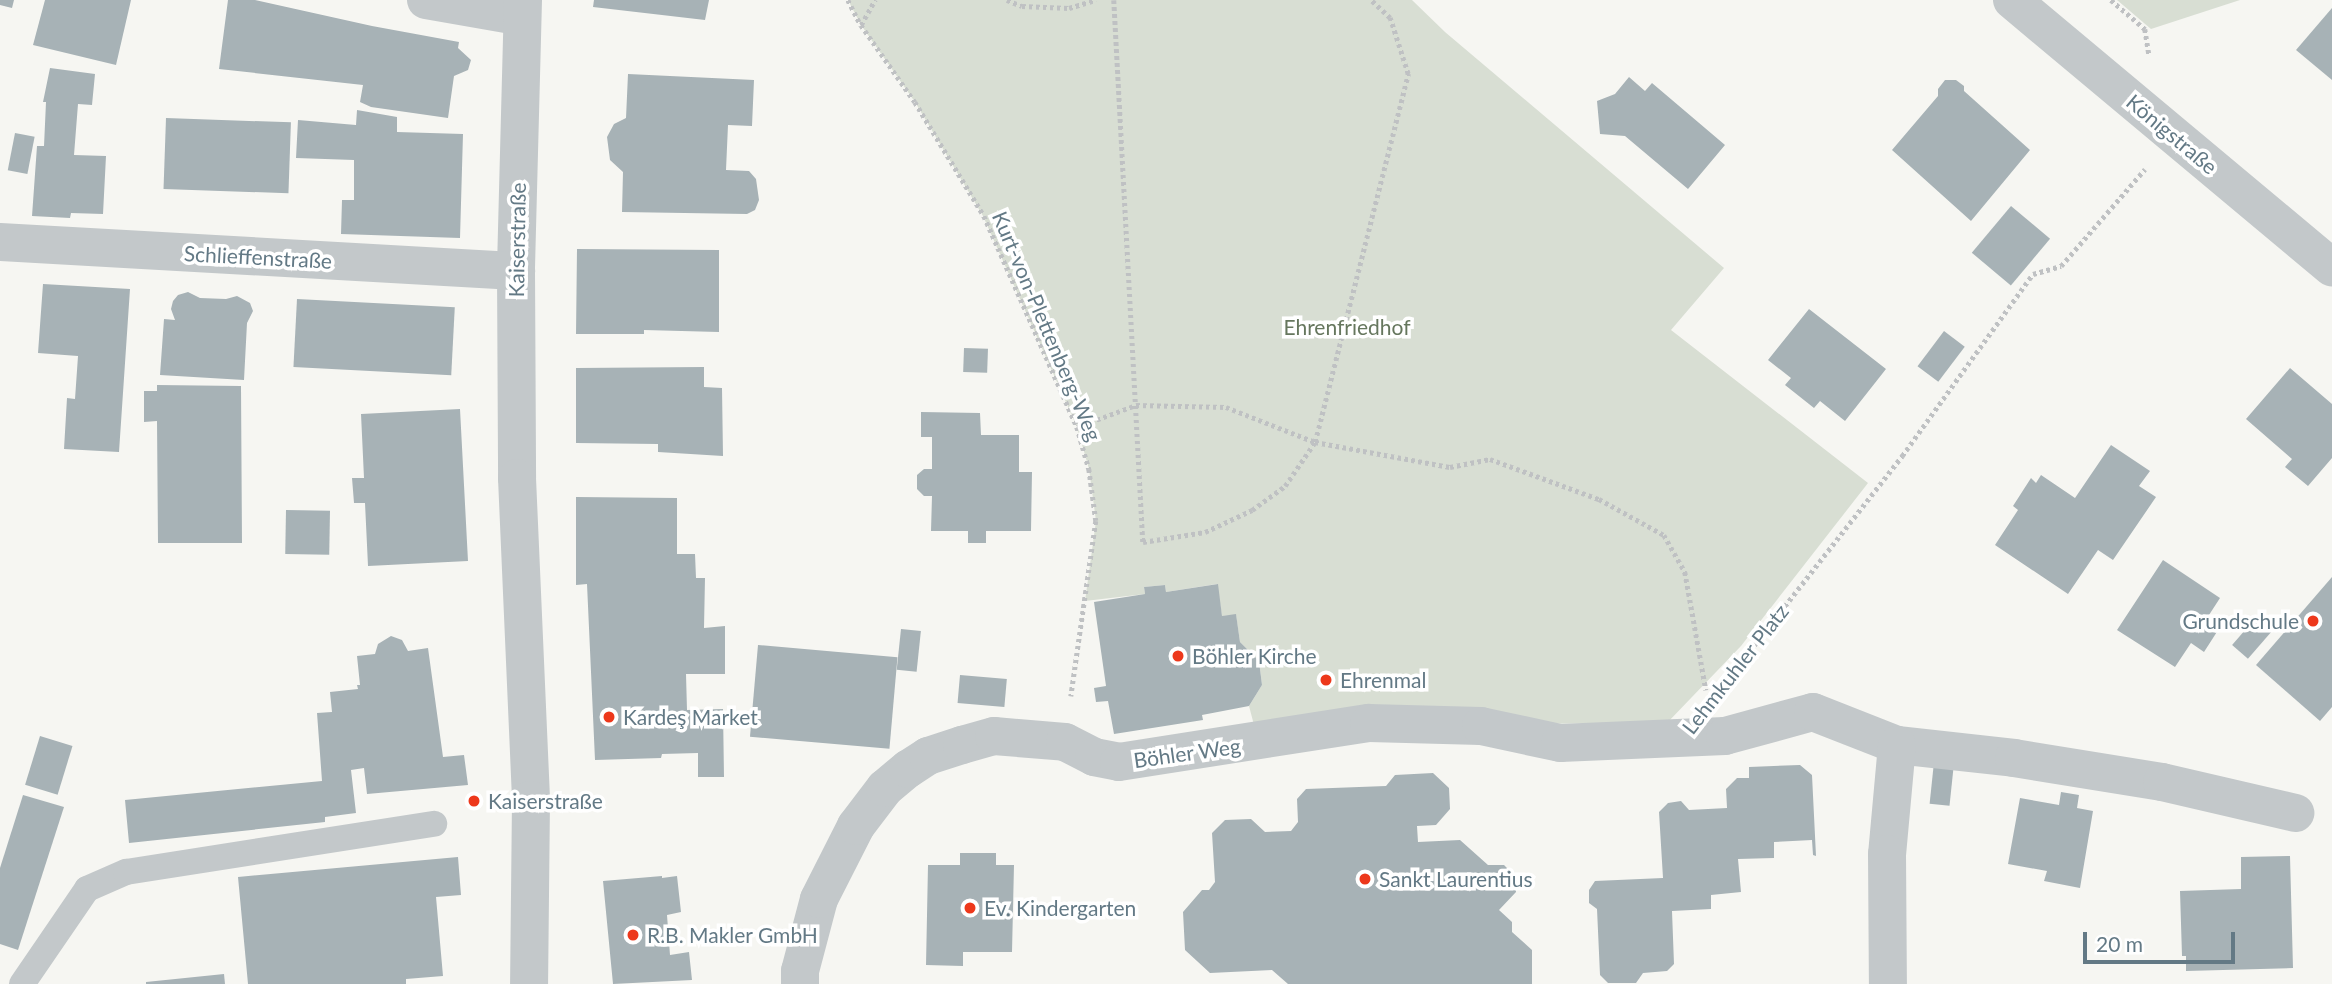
<!DOCTYPE html>
<meta charset="utf-8">
<style>
body{margin:0}
#map{position:relative;width:2332px;height:984px;overflow:hidden;background:#f6f6f2;font-family:Lato,sans-serif}
div>[style]{position:absolute}
[style*='--x']{left:calc(var(--x)*1px);top:calc(var(--y)*1px);width:calc(var(--w)*1px);rotate:calc(var(--a)*1deg)}
.green>*{inset:0;background:#d8ded3}
.building>*{inset:0;background:#a7b2b6;transform-origin:0 0}
.path>*{height:4.5px;margin-top:-2.25px;transform-origin:0;background:repeating-linear-gradient(90deg,#bfc1c3 0 3.5px,transparent 0 7px)}
.lane>*{height:26px;margin:-13px;padding:0 13px;transform-origin:13px;border-radius:13px;background:#c3c8ca}
.street>*{height:38px;margin:-19px;padding:0 19px;transform-origin:19px;border-radius:19px;background:#c3c8ca}
.dots>*{width:19px;height:19px;translate:-50% -50%;box-sizing:border-box;border:4px solid #fff;border-radius:50%}
span{translate:-50% -50%;white-space:nowrap;text-align:center;line-height:1.15;-webkit-text-stroke:7px #fff;paint-order:stroke}
.street-label{font-size:21px;color:#637985}
.park-label{font-size:21px;color:#66775e}
.poi-label{font-size:21px;color:#637985}
.right{translate:-100% -50%;text-align:right}
.left{translate:0 -50%;text-align:left}
.scale{position:absolute;left:2083px;top:932px;width:152px;height:32px;box-sizing:border-box;border:4px solid #637985;border-top:0;padding-left:9px;font-size:21px;line-height:24px;white-space:nowrap;color:#637985;-webkit-text-stroke:5px #fff;paint-order:stroke}
</style>
<div id="map">
<div class="green">
<div style="clip-path:polygon(848px 0,1412px 0,1445px 32px,1724px 268px,1671px 330px,1868px 483px,1741px 646px,1667px 723px,1254px 725px,1249px 706px,1262px 685px,1259px 661px,1240px 642px,1236px 615px,1222px 616px,1217px 584px,1166px 592px,1165px 585px,1144px 587px,1145px 594px,1085px 601px,1096px 521px,1089px 469px,1077px 427px,983px 216px,915px 102px,861px 25px)"></div>
<div style="clip-path:polygon(2117px 0,2240px 0,2151px 29px)"></div>
</div>
<div class="building">
<div style="clip-path:polygon(0 0,14px 0,12px 8px,0 5px)"></div>
<div style="clip-path:polygon(45px 0,131px 0,116px 65px,33px 45px)"></div>
<div style="clip-path:polygon(228px 0,255px 0,372px 26px,459px 42px,458px 48px,471px 60px,468px 70px,454px 76px,448px 118px,371px 107px,360px 102px,363px 85px,219px 69px)"></div>
<div style="clip-path:polygon(594px 0,709px 0,705px 20px,593px 7px)"></div>
<div style="clip-path:polygon(2332px 8px,2332px 80px,2296px 50px)"></div>
<div style="clip-path:polygon(50px 68px,95px 74px,92px 105px,78px 104px,74px 155px,106px 156px,103px 214px,71px 213px,70px 218px,32px 216px,37px 146px,44px 146px,46px 102px,43px 102px)"></div>
<div style="clip-path:polygon(628px 74px,754px 80px,752px 126px,728px 125px,726px 170px,749px 171px,756px 179px,759px 200px,755px 210px,747px 214px,622px 212px,623px 172px,610px 160px,607px 137px,614px 124px,626px 118px)"></div>
<div style="clip-path:polygon(1629px 77px,1645px 91px,1652px 83px,1725px 145px,1688px 189px,1625px 136px,1600px 134px,1597px 101px,1615px 94px)"></div>
<div style="clip-path:polygon(1945px 80px,1956px 80px,1964px 86px,1964px 91px,2030px 150px,1971px 221px,1892px 150px,1938px 96px,1938px 89px)"></div>
<div style="clip-path:polygon(357px 110px,397px 117px,397px 132px,463px 134px,460px 238px,341px 234px,342px 200px,354px 200px,354px 160px,296px 158px,298px 120px,356px 125px)"></div>
<div style="left:166px;top:118px;width:125px;height:71px;rotate:2deg"></div>
<div style="left:15px;top:133px;width:20px;height:38px;rotate:11deg"></div>
<div style="left:2011px;top:206px;width:51px;height:61px;rotate:40deg"></div>
<div style="clip-path:polygon(577px 249px,719px 250px,719px 332px,644px 330px,644px 334px,576px 334px)"></div>
<div style="clip-path:polygon(43px 284px,130px 289px,119px 452px,64px 449px,67px 398px,75px 399px,78px 356px,38px 353px)"></div>
<div style="clip-path:polygon(188px 292px,200px 298px,226px 299px,237px 296px,250px 303px,253px 311px,247px 323px,244px 380px,160px 375px,164px 319px,175px 320px,171px 309px,173px 301px,178px 295px)"></div>
<div style="left:297px;top:299px;width:158px;height:68px;rotate:3deg"></div>
<div style="clip-path:polygon(1809px 309px,1886px 369px,1845px 421px,1820px 401px,1814px 408px,1785px 385px,1791px 378px,1768px 360px)"></div>
<div style="left:1944px;top:331px;width:26px;height:44px;rotate:37deg"></div>
<div style="left:964px;top:348px;width:24px;height:24px;rotate:2deg"></div>
<div style="clip-path:polygon(704px 367px,704px 387px,722px 388px,723px 456px,658px 452px,658px 444px,576px 443px,576px 368px)"></div>
<div style="clip-path:polygon(2290px 368px,2332px 404px,2332px 458px,2308px 486px,2285px 467px,2292px 459px,2246px 419px)"></div>
<div style="clip-path:polygon(157px 385px,241px 386px,242px 543px,158px 543px,157px 421px,144px 422px,144px 391px,157px 391px)"></div>
<div style="clip-path:polygon(460px 409px,468px 561px,368px 566px,365px 503px,354px 503px,352px 478px,364px 478px,361px 414px)"></div>
<div style="clip-path:polygon(921px 412px,980px 413px,981px 435px,1019px 435px,1019px 472px,1032px 472px,1031px 531px,986px 531px,986px 543px,968px 543px,968px 531px,931px 531px,932px 496px,924px 496px,917px 489px,917px 475px,924px 469px,932px 469px,932px 437px,921px 437px)"></div>
<div style="clip-path:polygon(2111px 445px,2150px 471px,2139px 486px,2156px 497px,2113px 560px,2098px 550px,2068px 594px,1995px 545px,2018px 510px,2013px 506px,2031px 478px,2036px 483px,2041px 475px,2075px 498px)"></div>
<div style="clip-path:polygon(576px 497px,677px 498px,677px 554px,695px 554px,696px 578px,705px 578px,704px 628px,725px 626px,725px 674px,686px 674px,687px 710px,723px 709px,724px 777px,698px 777px,698px 753px,662px 754px,661px 758px,595px 760px,587px 584px,576px 585px)"></div>
<div style="left:286px;top:510px;width:44px;height:44px;rotate:1deg"></div>
<div style="clip-path:polygon(2163px 560px,2220px 598px,2209px 615px,2222px 624px,2204px 652px,2191px 643px,2175px 667px,2117px 630px)"></div>
<div style="clip-path:polygon(2332px 577px,2332px 707px,2320px 721px,2256px 665px)"></div>
<div style="clip-path:polygon(1218px 584px,1222px 616px,1236px 614px,1240px 642px,1259px 661px,1262px 685px,1249px 706px,1202px 715px,1203px 720px,1114px 734px,1108px 701px,1096px 702px,1094px 688px,1106px 686px,1094px 602px,1145px 594px,1144px 587px,1165px 585px,1166px 592px)"></div>
<div style="left:2259px;top:614px;width:21px;height:41px;rotate:41deg"></div>
<div style="left:901px;top:629px;width:20px;height:41px;rotate:6deg"></div>
<div style="clip-path:polygon(391px 636px,402px 640px,408px 651px,428px 648px,443px 757px,464px 755px,468px 785px,367px 794px,364px 768px,351px 770px,356px 813px,325px 817px,325px 822px,129px 843px,125px 800px,322px 781px,317px 713px,332px 712px,330px 692px,358px 689px,357px 685px,360px 685px,357px 656px,375px 654px,378px 644px)"></div>
<div style="left:758px;top:645px;width:140px;height:92px;rotate:5deg"></div>
<div style="left:960px;top:675px;width:47px;height:28px;rotate:5deg"></div>
<div style="left:40px;top:736px;width:34px;height:51px;rotate:17deg"></div>
<div style="left:1934px;top:762px;width:20px;height:42px;rotate:6deg"></div>
<div style="clip-path:polygon(1800px 765px,1812px 775px,1816px 856px,1813px 855px,1812px 840px,1774px 842px,1774px 858px,1738px 859px,1741px 892px,1711px 895px,1711px 909px,1672px 911px,1674px 964px,1667px 971px,1643px 973px,1636px 983px,1608px 983px,1600px 975px,1597px 909px,1589px 903px,1589px 890px,1595px 881px,1663px 878px,1659px 812px,1668px 803px,1681px 801px,1689px 810px,1727px 808px,1726px 789px,1737px 778px,1749px 778px,1749px 767px)"></div>
<div style="clip-path:polygon(1433px 773px,1449px 788px,1450px 809px,1436px 825px,1417px 826px,1418px 842px,1460px 840px,1488px 865px,1504px 865px,1515px 876px,1516px 892px,1499px 910px,1512px 922px,1512px 932px,1532px 950px,1532px 984px,1288px 984px,1272px 970px,1210px 973px,1185px 950px,1183px 912px,1202px 890px,1209px 890px,1215px 882px,1212px 833px,1225px 820px,1251px 819px,1265px 832px,1291px 831px,1298px 822px,1297px 799px,1306px 789px,1386px 786px,1395px 775px)"></div>
<div style="clip-path:polygon(2061px 792px,2079px 795px,2077px 808px,2093px 811px,2080px 888px,2044px 881px,2047px 871px,2008px 864px,2020px 798px,2059px 805px)"></div>
<div style="clip-path:polygon(23px 795px,64px 807px,18px 950px,0 944px,0 868px)"></div>
<div style="clip-path:polygon(960px 853px,996px 853px,996px 865px,1014px 865px,1012px 952px,963px 952px,963px 966px,926px 965px,928px 865px,960px 865px)"></div>
<div style="clip-path:polygon(2290px 856px,2293px 968px,2186px 971px,2186px 956px,2182px 956px,2180px 891px,2241px 889px,2241px 857px)"></div>
<div style="clip-path:polygon(458px 857px,461px 895px,436px 897px,443px 976px,406px 979px,406px 984px,248px 984px,238px 877px)"></div>
<div style="clip-path:polygon(662px 876px,662px 878px,677px 876px,681px 912px,667px 915px,670px 955px,689px 952px,692px 980px,613px 984px,603px 881px)"></div>
<div style="clip-path:polygon(224px 974px,225px 984px,146px 984px,146px 982px)"></div>
</div>
<div class="path">
<div style="--x:848;--y:0;--w:28;--a:63"></div>
<div style="--x:861;--y:25;--w:94;--a:55"></div>
<div style="--x:915;--y:102;--w:133;--a:58.8"></div>
<div style="--x:984;--y:216;--w:231;--a:66.2"></div>
<div style="--x:1077;--y:427;--w:44;--a:74.1"></div>
<div style="--x:1089;--y:469;--w:52;--a:82.3"></div>
<div style="--x:1096;--y:521;--w:177;--a:98.1"></div>
<div style="--x:1007;--y:0;--w:16;--a:22"></div>
<div style="--x:1022;--y:6;--w:47;--a:2.4"></div>
<div style="--x:1069;--y:8;--w:28;--a:-17"></div>
<div style="--x:1114;--y:0;--w:543;--a:86.94"></div>
<div style="--x:1143;--y:542;--w:63;--a:-9.2"></div>
<div style="--x:1205;--y:532;--w:52;--a:-25.1"></div>
<div style="--x:1252;--y:510;--w:41;--a:-36"></div>
<div style="--x:1285;--y:486;--w:53;--a:-55.7"></div>
<div style="--x:1315;--y:442;--w:380;--a:-75.8"></div>
<div style="--x:1408;--y:74;--w:59;--a:-107.8"></div>
<div style="--x:1390;--y:18;--w:26;--a:-137"></div>
<div style="--x:2111;--y:0;--w:45;--a:40.5"></div>
<div style="--x:2145;--y:29;--w:26;--a:81"></div>
<div style="--x:861;--y:25;--w:29;--a:-61"></div>
<div style="--x:1077;--y:427;--w:63;--a:-20.4"></div>
<div style="--x:1136;--y:405;--w:90;--a:1.3"></div>
<div style="--x:1226;--y:407;--w:96;--a:21.5"></div>
<div style="--x:1315;--y:442;--w:137;--a:10.5"></div>
<div style="--x:1450;--y:467;--w:41;--a:-11.3"></div>
<div style="--x:1490;--y:459;--w:116;--a:20.2"></div>
<div style="--x:1599;--y:499;--w:74;--a:29"></div>
<div style="--x:1664;--y:535;--w:43;--a:60.4"></div>
<div style="--x:1685;--y:572;--w:120;--a:79.9"></div>
<div style="--x:1720;--y:689;--w:296;--a:-52"></div>
<div style="--x:1902;--y:456;--w:224;--a:-54.3"></div>
<div style="--x:2033;--y:274;--w:29;--a:-16"></div>
<div style="--x:2061;--y:266;--w:128;--a:-49.1"></div>
</div>
<div class="lane">
<div style="--x:22;--y:984;--w:115;--a:-55.6"></div>
<div style="--x:87;--y:889;--w:43;--a:-23.6"></div>
<div style="--x:126;--y:872;--w:312;--a:-8.9"></div>
</div>
<div class="street">
<div style="--x:426;--y:0;--w:97;--a:10"></div>
<div style="--x:523;--y:0;--w:271;--a:91.5"></div>
<div style="--x:516;--y:271;--w:207;--a:89.7"></div>
<div style="--x:517;--y:478;--w:322;--a:87.5"></div>
<div style="--x:531;--y:800;--w:184;--a:90.6"></div>
<div style="--x:2012;--y:0;--w:417;--a:39.9"></div>
<div style="--x:0;--y:242;--w:517;--a:3.22"></div>
<div style="--x:1897;--y:745;--w:118;--a:6.3"></div>
<div style="--x:2014;--y:758;--w:150;--a:9.2"></div>
<div style="--x:2162;--y:782;--w:137;--a:13.1"></div>
<div style="--x:800;--y:984;--w:13;--a:-90"></div>
<div style="--x:800;--y:971;--w:74;--a:-75.2"></div>
<div style="--x:819;--y:899;--w:82;--a:-63.1"></div>
<div style="--x:856;--y:826;--w:48;--a:-52.7"></div>
<div style="--x:885;--y:788;--w:30;--a:-40"></div>
<div style="--x:908;--y:769;--w:24;--a:-33"></div>
<div style="--x:928;--y:756;--w:36;--a:-18"></div>
<div style="--x:962;--y:745;--w:33;--a:-16"></div>
<div style="--x:994;--y:736;--w:71;--a:4.8"></div>
<div style="--x:1065;--y:742;--w:33;--a:27"></div>
<div style="--x:1094;--y:757;--w:25;--a:11"></div>
<div style="--x:1119;--y:762;--w:253;--a:-8.9"></div>
<div style="--x:1369;--y:723;--w:112;--a:1.5"></div>
<div style="--x:1481;--y:726;--w:81;--a:12.1"></div>
<div style="--x:1560;--y:743;--w:165;--a:-2.4"></div>
<div style="--x:1725;--y:736;--w:91;--a:-15.3"></div>
<div style="--x:1813;--y:712;--w:90;--a:21.4"></div>
<div style="--x:1897;--y:745;--w:109;--a:95.2"></div>
<div style="--x:1887;--y:854;--w:130;--a:89.6"></div>
</div>
<div class="dots">
<div style="left:2313px;top:621px;background:#ed381b"></div>
<div style="left:1178px;top:656px;background:#ed381b"></div>
<div style="left:1326px;top:680px;background:#ed381b"></div>
<div style="left:609px;top:717px;background:#ed381b"></div>
<div style="left:474px;top:801px;background:#ed381b"></div>
<div style="left:1365px;top:879px;background:#ed381b"></div>
<div style="left:970px;top:908px;background:#ed381b"></div>
<div style="left:633px;top:935px;background:#ed381b"></div>
</div>
<div class="street-label">
<span style="left:2172px;top:134px;rotate:40deg">Königstraße</span>
<span style="left:517px;top:240px;rotate:-89deg">Kaiserstraße</span>
<span style="left:258px;top:257px;rotate:3deg">Schlieffenstraße</span>
<span style="left:1047px;top:326px;rotate:67deg">Kurt-von-Plettenberg-Weg</span>
<span style="left:1735px;top:669px;rotate:-52deg">Lehmkuhler Platz</span>
<span style="left:1187px;top:753px;rotate:-8deg">Böhler Weg</span>
</div>
<div class="park-label">
<span style="left:1347px;top:327px">Ehrenfriedhof</span>
</div>
<div class="poi-label">
<span class="right" style="left:2299px;top:621px">Grundschule</span>
<span class="left" style="left:1192px;top:656px">Böhler Kirche</span>
<span class="left" style="left:1340px;top:680px">Ehrenmal</span>
<span class="left" style="left:623px;top:717px">Kardeş Market</span>
<span class="left" style="left:488px;top:801px">Kaiserstraße</span>
<span class="left" style="left:1379px;top:879px">Sankt Laurentius</span>
<span class="left" style="left:984px;top:908px">Ev. Kindergarten</span>
<span class="left" style="left:647px;top:935px">R.B. Makler GmbH</span>
</div>
<div class="scale">20 m</div>
</div>
